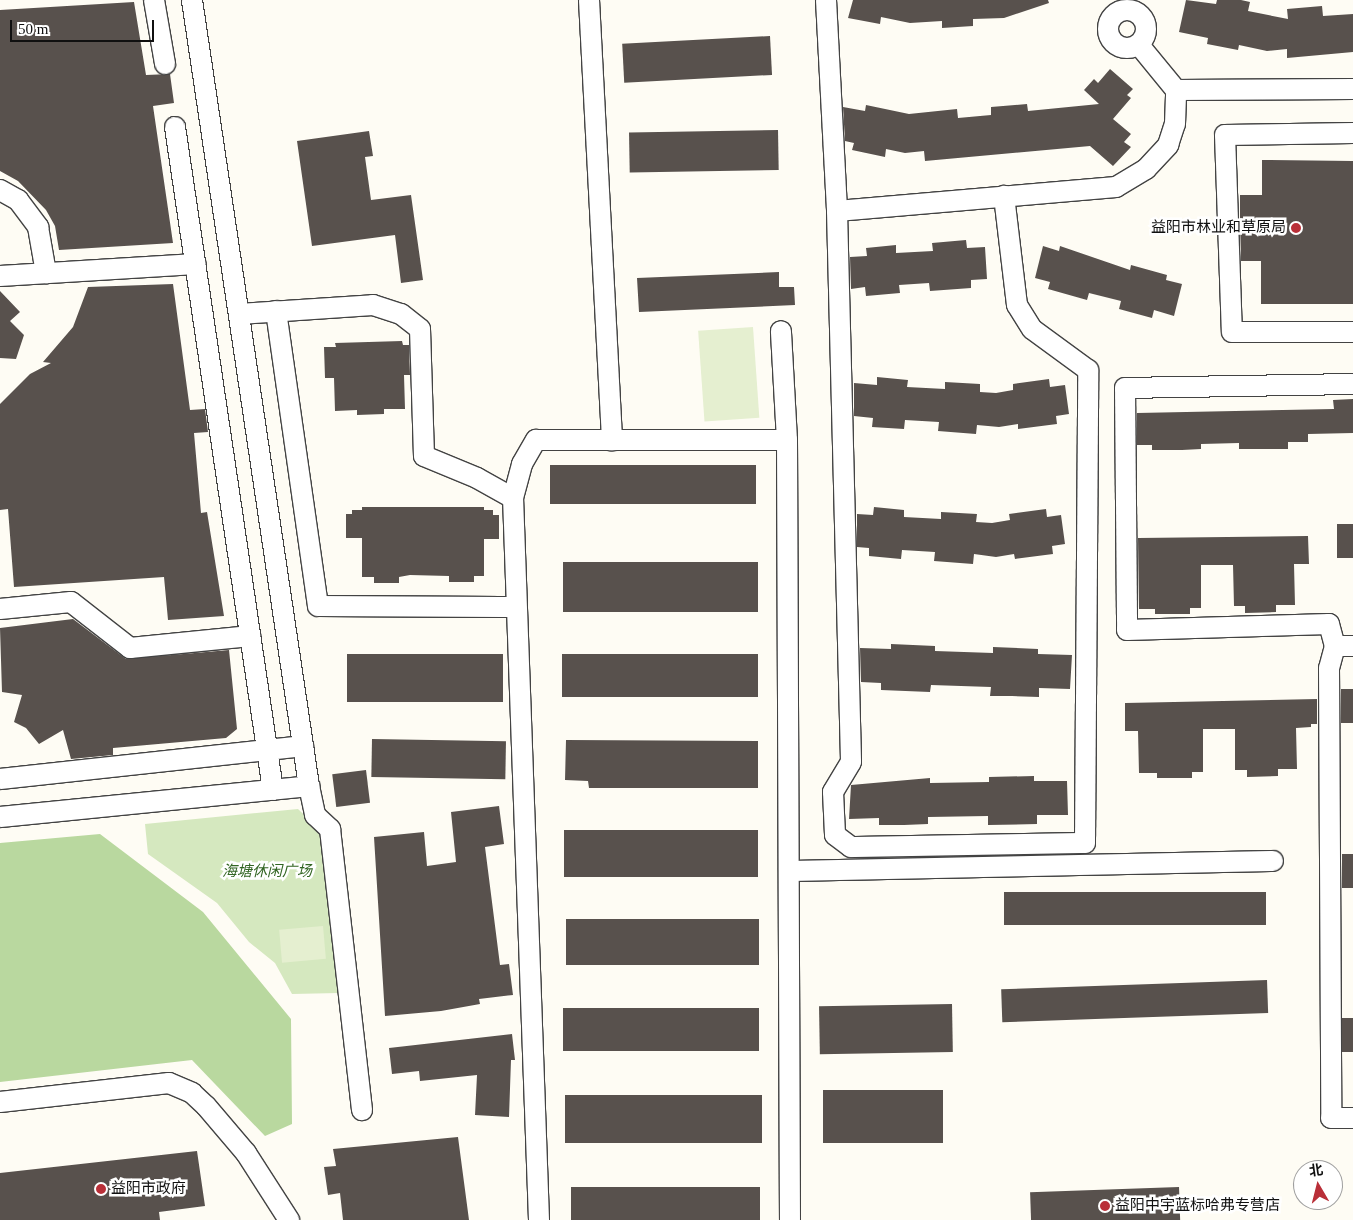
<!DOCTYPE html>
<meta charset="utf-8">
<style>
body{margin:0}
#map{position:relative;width:1353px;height:1220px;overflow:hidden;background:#fefcf4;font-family:"Times New Roman","Noto Sans SC",serif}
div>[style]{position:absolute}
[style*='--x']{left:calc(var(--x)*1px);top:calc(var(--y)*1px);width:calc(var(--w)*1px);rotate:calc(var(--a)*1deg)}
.green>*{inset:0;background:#d5e8bf}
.forest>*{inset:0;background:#b9d89f}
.pitch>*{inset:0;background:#e5efd0;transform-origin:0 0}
.building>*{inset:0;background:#58514d;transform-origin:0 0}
.roads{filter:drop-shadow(1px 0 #434343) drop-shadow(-1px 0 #434343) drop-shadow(0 1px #434343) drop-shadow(0 -1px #434343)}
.minor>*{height:20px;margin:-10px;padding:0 10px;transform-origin:10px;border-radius:10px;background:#fff}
.minor>.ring{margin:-10px;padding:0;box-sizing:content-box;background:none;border:20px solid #fff;border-radius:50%}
.dots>*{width:14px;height:14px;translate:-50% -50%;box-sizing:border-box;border:2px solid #fff;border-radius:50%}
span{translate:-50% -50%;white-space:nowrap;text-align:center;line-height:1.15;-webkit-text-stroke:5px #fff;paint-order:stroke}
.poi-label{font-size:15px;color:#101010}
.right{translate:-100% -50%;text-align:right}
.left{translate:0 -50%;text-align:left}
.park-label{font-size:15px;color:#326523;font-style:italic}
.north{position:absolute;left:1293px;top:1160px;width:50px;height:50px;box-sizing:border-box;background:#fff;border:1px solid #9f9f9f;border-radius:50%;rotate:352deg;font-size:14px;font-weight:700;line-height:20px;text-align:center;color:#101010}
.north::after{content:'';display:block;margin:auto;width:18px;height:22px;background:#b92f38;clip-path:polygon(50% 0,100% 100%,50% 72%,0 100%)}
.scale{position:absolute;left:10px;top:20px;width:144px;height:22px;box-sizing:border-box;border:2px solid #101010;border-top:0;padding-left:6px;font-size:15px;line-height:18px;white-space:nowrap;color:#101010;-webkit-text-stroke:4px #fff;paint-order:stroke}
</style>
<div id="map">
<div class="green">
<div style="clip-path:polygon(298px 809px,321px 831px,339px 993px,292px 994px,275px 963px,249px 942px,217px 903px,148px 854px,145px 824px)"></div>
</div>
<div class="forest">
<div style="clip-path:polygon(100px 834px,203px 912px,291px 1019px,292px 1124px,265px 1136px,192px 1060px,0 1082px,0 843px)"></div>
</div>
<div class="pitch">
<div style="left:753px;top:327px;width:91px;height:55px;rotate:86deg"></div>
<div style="left:323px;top:926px;width:33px;height:44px;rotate:85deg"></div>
</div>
<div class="building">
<div style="clip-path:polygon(853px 0,1048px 0,1049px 3px,1004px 18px,973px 19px,973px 26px,942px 28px,942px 21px,910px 23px,881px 17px,880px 24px,848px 18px)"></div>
<div style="clip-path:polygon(1186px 0,1216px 4px,1217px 0,1241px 0,1250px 2px,1248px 11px,1288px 19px,1287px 9px,1322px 6px,1323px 16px,1353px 14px,1353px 52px,1287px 58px,1287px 49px,1267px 51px,1239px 45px,1238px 50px,1207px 44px,1208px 38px,1179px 32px)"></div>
<div style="clip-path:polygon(134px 2px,146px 75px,170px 74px,174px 103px,153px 106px,173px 243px,59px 250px,55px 226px,46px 210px,18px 181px,0 171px,0 10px)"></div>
<div style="left:770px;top:36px;width:39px;height:148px;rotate:87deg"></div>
<div style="clip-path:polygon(1110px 69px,1133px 89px,1127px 95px,1131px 98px,1113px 119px,1131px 134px,1124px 142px,1131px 147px,1113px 166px,1090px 146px,925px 161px,924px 151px,905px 153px,886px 149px,885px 157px,852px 150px,854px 143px,845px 141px,843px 107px,865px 111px,866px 105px,909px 114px,957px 109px,958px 118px,991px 115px,991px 107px,1027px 104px,1028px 111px,1099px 104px,1084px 90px,1094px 79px,1098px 83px)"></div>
<div style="left:778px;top:130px;width:40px;height:149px;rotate:89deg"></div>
<div style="clip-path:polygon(369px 131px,373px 156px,365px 157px,371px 200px,411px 195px,423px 280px,401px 283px,395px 235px,312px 246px,297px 141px)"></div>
<div style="clip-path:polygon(1262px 160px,1353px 161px,1353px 304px,1261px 304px,1261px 261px,1241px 261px,1240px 221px,1240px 195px,1262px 195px)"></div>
<div style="clip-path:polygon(966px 240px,967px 248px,985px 247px,987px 279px,971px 280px,971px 288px,930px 291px,929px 283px,899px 285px,900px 293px,866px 296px,865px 287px,851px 289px,850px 257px,867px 256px,866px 248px,896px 245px,896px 253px,933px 251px,932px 243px)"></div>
<div style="clip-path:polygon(1043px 246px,1059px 251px,1060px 246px,1130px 270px,1131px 265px,1167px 275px,1166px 280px,1182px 284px,1174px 316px,1154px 310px,1152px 318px,1119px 309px,1121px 301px,1089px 293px,1087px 300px,1048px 289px,1050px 282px,1035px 278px)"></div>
<div style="clip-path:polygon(779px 272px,779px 287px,794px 287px,795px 305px,639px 312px,637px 278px)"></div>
<div style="clip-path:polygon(173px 284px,190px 410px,205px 409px,208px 432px,194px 433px,201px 513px,207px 512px,224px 616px,168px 620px,164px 577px,14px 587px,8px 509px,0 510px,0 404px,30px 374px,51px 363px,43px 362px,73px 327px,88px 287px)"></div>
<div style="clip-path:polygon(0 291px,20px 312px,10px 321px,24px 335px,16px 359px,0 358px)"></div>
<div style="clip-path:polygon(402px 341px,403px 345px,409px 345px,410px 375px,404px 375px,405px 409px,384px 409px,384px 414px,357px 415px,357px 410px,335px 411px,334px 378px,325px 378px,324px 347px,336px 347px,335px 343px)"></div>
<div style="clip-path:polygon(877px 377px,908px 380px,907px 387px,945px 389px,945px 382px,980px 384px,980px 392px,996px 393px,1013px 390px,1013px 384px,1049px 379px,1050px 387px,1065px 385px,1069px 414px,1056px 416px,1057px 424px,1018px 429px,1018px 424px,999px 427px,977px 425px,976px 434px,938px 431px,939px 422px,905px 420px,904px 429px,872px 427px,873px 418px,854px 416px,854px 383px,877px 385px)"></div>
<div style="clip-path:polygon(1353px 399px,1353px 433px,1308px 434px,1308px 442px,1288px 442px,1288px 449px,1239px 449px,1239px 443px,1201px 444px,1201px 449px,1182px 450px,1152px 450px,1152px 445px,1137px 445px,1137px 413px,1334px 409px,1333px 400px)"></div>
<div style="left:550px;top:465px;width:206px;height:39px"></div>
<div style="clip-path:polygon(362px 507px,484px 507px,484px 510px,493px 510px,493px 515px,499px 515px,499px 539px,484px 539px,484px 576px,474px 576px,474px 582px,449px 582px,449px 576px,410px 575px,399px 577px,399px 583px,374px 583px,374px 577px,362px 577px,362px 538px,346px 538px,346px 514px,352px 514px,352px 510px,362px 510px)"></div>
<div style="clip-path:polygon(874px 507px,904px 510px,904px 517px,941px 519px,941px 512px,977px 514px,976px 522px,992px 523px,1010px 520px,1009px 514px,1046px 509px,1047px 517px,1061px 515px,1065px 544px,1052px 546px,1053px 554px,1015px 559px,1014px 554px,996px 557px,974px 554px,973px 564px,934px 561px,935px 552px,902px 550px,901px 559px,869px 556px,869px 548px,857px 547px,857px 514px,873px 515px)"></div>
<div style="left:1337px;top:524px;width:16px;height:34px"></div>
<div style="clip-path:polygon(1308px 536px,1309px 564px,1294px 564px,1295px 605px,1276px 605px,1276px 612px,1245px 613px,1245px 606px,1234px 606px,1233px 565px,1201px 565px,1201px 608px,1190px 608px,1190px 614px,1155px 614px,1155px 609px,1139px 609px,1138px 538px)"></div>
<div style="left:758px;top:562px;width:50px;height:195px;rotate:90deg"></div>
<div style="clip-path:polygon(73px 619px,126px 659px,229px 650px,237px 729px,226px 738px,113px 748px,113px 755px,71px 759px,63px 730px,39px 744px,26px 728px,14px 722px,22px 695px,2px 692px,0 628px)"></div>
<div style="clip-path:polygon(891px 644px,935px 646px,935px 651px,993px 653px,993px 647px,1038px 649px,1038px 654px,1072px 655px,1070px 689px,1039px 688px,1039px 697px,1012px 696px,990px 696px,991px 687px,931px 685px,930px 692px,881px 690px,881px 683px,861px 682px,860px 648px,891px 649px)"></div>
<div style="left:347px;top:654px;width:156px;height:48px"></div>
<div style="left:562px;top:654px;width:196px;height:43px"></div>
<div style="left:1353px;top:689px;width:34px;height:12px;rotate:90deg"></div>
<div style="clip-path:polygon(1317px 699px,1317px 724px,1311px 724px,1311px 727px,1296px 728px,1297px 769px,1278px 769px,1278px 776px,1247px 777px,1247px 770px,1235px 770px,1235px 729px,1203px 729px,1203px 772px,1192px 772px,1192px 778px,1157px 778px,1157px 773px,1139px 773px,1138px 731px,1125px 731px,1125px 703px)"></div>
<div style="left:372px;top:739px;width:134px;height:38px;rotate:1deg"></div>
<div style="clip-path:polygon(566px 740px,758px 741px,758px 788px,589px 788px,588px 781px,565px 780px)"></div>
<div style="left:366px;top:770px;width:33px;height:34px;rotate:83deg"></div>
<div style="clip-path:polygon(1034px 776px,1034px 781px,1067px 781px,1068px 815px,1037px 815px,1037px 824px,988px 825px,988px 816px,928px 817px,928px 824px,904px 825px,879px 825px,879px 818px,849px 819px,851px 785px,930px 778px,930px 783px,989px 782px,989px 777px)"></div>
<div style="clip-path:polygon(499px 806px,504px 844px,485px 847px,500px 965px,509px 964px,513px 995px,479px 999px,480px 1004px,441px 1011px,385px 1016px,374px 837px,424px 832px,427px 866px,456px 862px,451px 812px)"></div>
<div style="left:758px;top:830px;width:47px;height:194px;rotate:90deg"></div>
<div style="left:1342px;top:854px;width:11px;height:34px"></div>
<div style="left:1266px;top:892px;width:33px;height:262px;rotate:90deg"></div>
<div style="left:759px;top:919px;width:46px;height:193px;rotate:90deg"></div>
<div style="left:1267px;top:980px;width:33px;height:266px;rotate:88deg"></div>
<div style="left:952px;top:1004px;width:48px;height:133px;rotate:89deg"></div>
<div style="left:759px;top:1008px;width:43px;height:196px;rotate:90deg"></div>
<div style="left:1342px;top:1018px;width:11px;height:34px"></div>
<div style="clip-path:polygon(512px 1034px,515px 1060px,511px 1060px,509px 1117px,475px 1115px,477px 1075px,420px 1081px,419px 1071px,392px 1074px,389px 1048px)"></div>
<div style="left:823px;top:1090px;width:120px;height:53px"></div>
<div style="left:565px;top:1095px;width:197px;height:48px"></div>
<div style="clip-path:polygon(458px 1137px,469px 1220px,343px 1220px,340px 1193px,328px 1195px,324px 1167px,336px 1166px,333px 1149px)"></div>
<div style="clip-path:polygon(197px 1151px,205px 1206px,159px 1212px,160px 1220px,0 1220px,0 1173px)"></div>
<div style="left:760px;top:1187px;width:33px;height:189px;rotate:90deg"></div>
<div style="left:1179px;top:1187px;width:33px;height:149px;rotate:88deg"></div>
</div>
<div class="roads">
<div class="minor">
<div style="--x:154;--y:0;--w:65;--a:80.2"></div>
<div style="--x:589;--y:0;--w:441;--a:87"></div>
<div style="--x:612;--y:440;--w:175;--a:0"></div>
<div style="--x:787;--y:440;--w:109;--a:-93.2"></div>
<div style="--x:826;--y:0;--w:211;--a:87"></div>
<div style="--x:837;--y:211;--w:280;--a:-4.9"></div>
<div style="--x:1116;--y:187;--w:35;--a:-31"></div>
<div style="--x:1146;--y:169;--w:33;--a:-47"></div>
<div style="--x:1168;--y:145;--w:22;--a:-72"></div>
<div style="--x:1175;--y:124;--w:34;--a:-88"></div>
<div style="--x:1176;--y:90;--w:177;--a:-0.3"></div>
<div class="ring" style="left:1108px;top:10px;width:18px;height:18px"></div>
<div style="--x:1139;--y:45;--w:58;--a:50.6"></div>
<div style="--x:175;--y:127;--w:670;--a:81.59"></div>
<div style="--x:1353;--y:133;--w:128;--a:179.1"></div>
<div style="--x:1225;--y:135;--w:197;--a:88"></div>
<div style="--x:1232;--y:332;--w:121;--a:0"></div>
<div style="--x:0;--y:190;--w:21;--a:29"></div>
<div style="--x:18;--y:200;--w:34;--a:53"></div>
<div style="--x:38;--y:227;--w:47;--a:80.1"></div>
<div style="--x:837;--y:211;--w:551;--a:88.54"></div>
<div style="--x:851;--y:762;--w:35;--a:121"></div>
<div style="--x:833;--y:792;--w:43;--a:87.3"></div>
<div style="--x:835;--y:835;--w:20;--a:37"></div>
<div style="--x:851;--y:847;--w:234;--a:-1"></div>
<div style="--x:1085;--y:843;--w:473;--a:-89.6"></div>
<div style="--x:1088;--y:370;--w:69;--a:-143.8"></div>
<div style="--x:1032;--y:329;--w:28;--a:-122"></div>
<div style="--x:1017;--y:305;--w:110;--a:-96.8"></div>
<div style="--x:0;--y:276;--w:196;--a:-3.5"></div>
<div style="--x:276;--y:311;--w:298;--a:81.9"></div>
<div style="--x:318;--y:606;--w:198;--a:0.3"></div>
<div style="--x:239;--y:314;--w:134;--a:-3.8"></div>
<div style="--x:373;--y:305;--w:29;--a:18"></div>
<div style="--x:401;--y:314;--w:24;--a:38"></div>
<div style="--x:420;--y:329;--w:127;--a:88.2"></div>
<div style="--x:424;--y:456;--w:57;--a:22.5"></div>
<div style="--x:477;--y:478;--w:41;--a:29.1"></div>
<div style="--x:1353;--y:384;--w:228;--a:179"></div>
<div style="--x:1125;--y:388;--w:242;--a:89.5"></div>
<div style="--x:1127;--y:630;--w:202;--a:-1.7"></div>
<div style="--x:1329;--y:624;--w:23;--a:75"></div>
<div style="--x:1335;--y:646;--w:18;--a:0"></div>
<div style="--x:787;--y:440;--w:780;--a:89.78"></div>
<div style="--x:0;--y:609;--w:71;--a:-5.6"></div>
<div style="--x:71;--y:602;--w:75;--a:37.9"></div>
<div style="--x:130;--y:648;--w:121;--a:-5.7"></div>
<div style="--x:1335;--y:646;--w:23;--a:105"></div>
<div style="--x:1329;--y:668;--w:450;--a:89.7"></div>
<div style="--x:1331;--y:1118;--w:22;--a:0"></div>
<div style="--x:0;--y:779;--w:305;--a:-6.2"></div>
<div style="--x:309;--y:786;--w:30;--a:78"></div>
<div style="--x:315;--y:815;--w:21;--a:43"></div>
<div style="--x:330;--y:829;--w:283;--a:83.5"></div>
<div style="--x:0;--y:817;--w:311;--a:-5.7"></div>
<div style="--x:309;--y:786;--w:795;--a:-98.47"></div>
<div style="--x:789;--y:871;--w:484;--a:-1.2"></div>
<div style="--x:0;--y:1102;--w:170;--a:-6.4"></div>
<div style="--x:169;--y:1083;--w:25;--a:23"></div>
<div style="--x:192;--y:1093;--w:19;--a:43"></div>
<div style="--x:206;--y:1106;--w:62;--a:49.6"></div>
<div style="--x:246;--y:1153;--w:80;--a:57.3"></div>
<div style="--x:539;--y:1220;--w:722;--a:-92.06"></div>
<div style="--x:513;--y:498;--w:35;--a:-75"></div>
<div style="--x:522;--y:464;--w:28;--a:-60"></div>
<div style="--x:536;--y:440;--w:76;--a:0"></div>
</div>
</div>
<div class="dots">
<div style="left:1296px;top:228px;background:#b92f38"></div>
<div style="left:101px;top:1189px;background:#b92f38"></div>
<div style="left:1105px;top:1206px;background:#b92f38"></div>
</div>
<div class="poi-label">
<span class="right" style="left:1286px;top:228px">益阳市林业和草原局</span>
<span class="left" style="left:111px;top:1189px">益阳市政府</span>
<span class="left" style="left:1115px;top:1206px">益阳中宇蓝标哈弗专营店</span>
</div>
<div class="park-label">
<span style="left:267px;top:872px">海塘休闲广场</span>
</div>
<div class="north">北</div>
<div class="scale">50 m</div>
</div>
